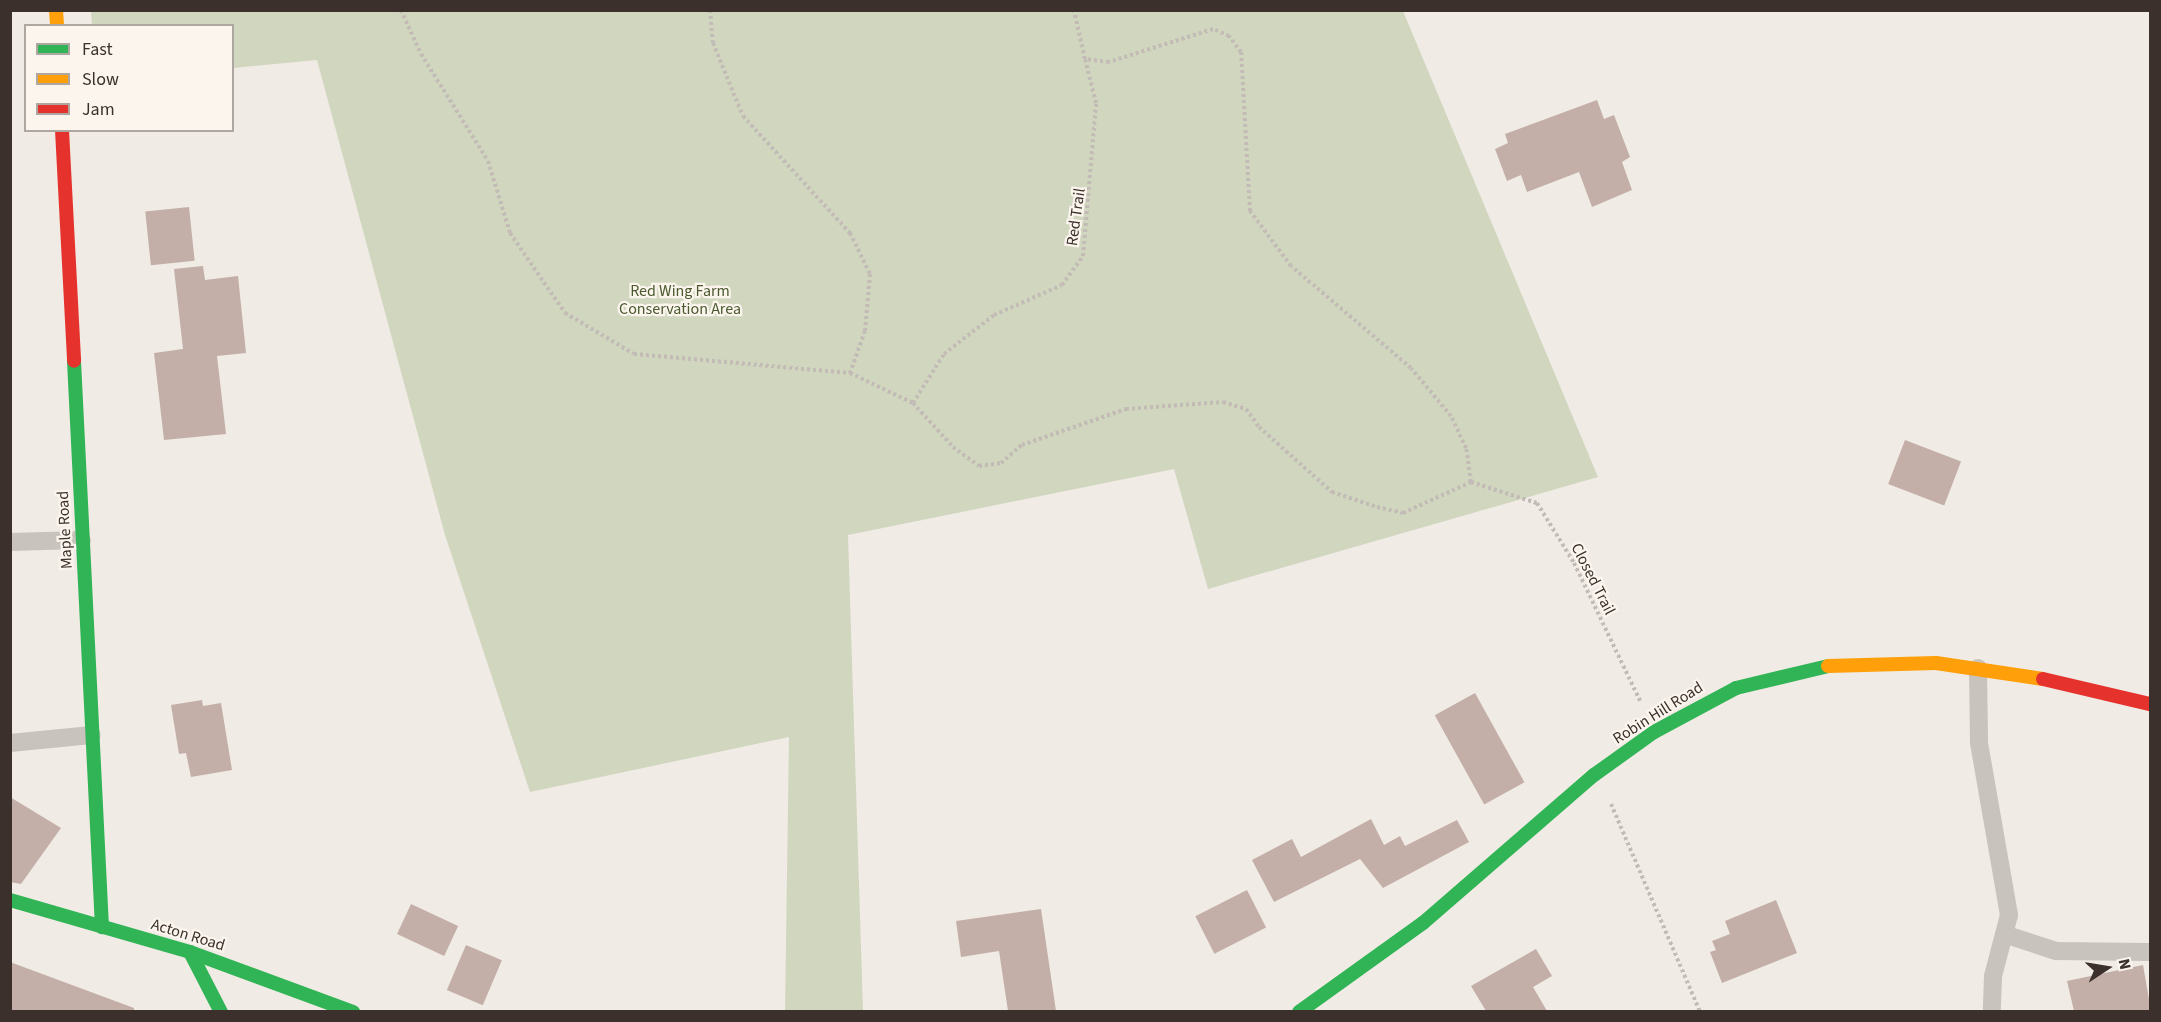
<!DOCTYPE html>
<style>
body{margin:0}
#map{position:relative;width:2161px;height:1022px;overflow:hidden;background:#f0ebe5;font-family:"Source Sans 3",sans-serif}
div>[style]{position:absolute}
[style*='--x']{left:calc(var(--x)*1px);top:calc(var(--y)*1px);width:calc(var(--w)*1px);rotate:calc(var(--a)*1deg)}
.green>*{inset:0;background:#d1d6bf}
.building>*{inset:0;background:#c3afa7;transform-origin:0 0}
.path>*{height:4px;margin-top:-2px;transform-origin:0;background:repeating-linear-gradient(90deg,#c2bbb6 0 3px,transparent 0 6px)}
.lane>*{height:18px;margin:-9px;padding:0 9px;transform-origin:9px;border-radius:9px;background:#c9c3be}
.fast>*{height:14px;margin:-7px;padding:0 7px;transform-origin:7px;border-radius:7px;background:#30b455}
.slow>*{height:14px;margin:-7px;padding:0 7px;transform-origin:7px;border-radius:7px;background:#ff9f0a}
.jam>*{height:14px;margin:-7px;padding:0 7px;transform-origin:7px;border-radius:7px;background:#e5322d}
span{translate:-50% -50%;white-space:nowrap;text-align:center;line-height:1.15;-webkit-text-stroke:4.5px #fbf5ee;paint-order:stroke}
.street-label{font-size:16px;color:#3b302b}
.park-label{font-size:16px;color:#4a5a2e}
.frame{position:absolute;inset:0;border:12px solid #3b302b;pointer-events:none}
.legend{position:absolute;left:24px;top:24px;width:210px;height:108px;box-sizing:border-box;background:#fbf5ee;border:2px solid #aea6a0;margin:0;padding:8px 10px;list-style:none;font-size:18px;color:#3b302b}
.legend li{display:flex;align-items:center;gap:12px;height:30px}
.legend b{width:30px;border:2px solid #aea6a0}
.north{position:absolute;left:2077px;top:938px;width:60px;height:60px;-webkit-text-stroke:4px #fbf5ee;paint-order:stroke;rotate:78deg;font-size:16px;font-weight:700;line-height:24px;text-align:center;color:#3b302b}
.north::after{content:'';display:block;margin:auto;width:21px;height:27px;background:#3b302b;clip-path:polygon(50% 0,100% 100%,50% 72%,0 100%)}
</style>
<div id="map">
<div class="green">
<div style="clip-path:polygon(91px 11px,1403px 11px,1598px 477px,1208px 589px,1174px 469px,848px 535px,863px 1011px,785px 1011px,789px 737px,530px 792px,445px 535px,317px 60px,233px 68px,232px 26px,92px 25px)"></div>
</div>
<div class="building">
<div style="clip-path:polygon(1597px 100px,1604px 119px,1614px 115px,1630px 157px,1622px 162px,1632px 190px,1592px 207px,1579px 172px,1527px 192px,1521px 175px,1507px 181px,1495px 149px,1508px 143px,1505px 134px)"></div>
<div style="left:189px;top:207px;width:54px;height:44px;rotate:84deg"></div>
<div style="clip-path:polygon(203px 266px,205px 280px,238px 276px,246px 353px,217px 356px,226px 434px,164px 440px,154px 353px,183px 349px,174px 269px)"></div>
<div style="left:1905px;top:440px;width:60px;height:47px;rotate:21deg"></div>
<div style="left:1475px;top:693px;width:102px;height:46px;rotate:61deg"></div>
<div style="clip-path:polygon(202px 700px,203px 706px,221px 703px,232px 770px,191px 777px,186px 753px,179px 754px,171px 705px)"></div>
<div style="clip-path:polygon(10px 797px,61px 828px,21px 884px,10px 882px)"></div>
<div style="clip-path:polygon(1371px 819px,1384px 845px,1400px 836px,1405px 846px,1457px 820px,1469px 842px,1383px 888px,1360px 859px,1274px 902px,1252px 860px,1292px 839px,1301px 857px)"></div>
<div style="left:1247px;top:890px;width:42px;height:58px;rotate:63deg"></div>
<div style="clip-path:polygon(1776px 900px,1797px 953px,1722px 983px,1710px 952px,1716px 950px,1712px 941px,1730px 934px,1725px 921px)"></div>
<div style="left:411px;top:904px;width:52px;height:33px;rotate:25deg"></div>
<div style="clip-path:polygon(1041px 909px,1056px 1011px,1008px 1011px,999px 951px,961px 957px,956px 921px)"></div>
<div style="left:466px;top:945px;width:39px;height:49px;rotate:23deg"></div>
<div style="clip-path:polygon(1536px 949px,1552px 976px,1533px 987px,1547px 1011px,1486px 1011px,1471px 986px)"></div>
<div style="clip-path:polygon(10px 962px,134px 1008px,134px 1011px,10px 1011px)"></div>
<div style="clip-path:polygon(2143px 965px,2151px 1011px,2074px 1011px,2067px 981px)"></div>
</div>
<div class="path">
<div style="--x:401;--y:10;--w:48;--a:65.6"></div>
<div style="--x:421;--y:54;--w:126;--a:57.9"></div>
<div style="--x:488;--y:161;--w:75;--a:73"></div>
<div style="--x:510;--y:233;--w:97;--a:55.5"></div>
<div style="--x:565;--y:313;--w:80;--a:30.7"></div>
<div style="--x:634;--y:354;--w:217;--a:5"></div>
<div style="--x:850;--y:373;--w:70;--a:25.5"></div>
<div style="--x:913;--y:403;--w:59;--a:47.7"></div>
<div style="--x:953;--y:447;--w:32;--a:36"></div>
<div style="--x:979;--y:466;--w:22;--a:-8"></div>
<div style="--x:1001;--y:463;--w:28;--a:-41"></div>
<div style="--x:1022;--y:445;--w:110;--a:-19.1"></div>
<div style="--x:1126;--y:409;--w:97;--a:-4.1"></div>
<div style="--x:1223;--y:402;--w:24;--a:17"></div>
<div style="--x:1246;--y:409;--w:22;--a:54"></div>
<div style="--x:1259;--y:427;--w:98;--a:41.7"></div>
<div style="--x:1332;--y:492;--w:47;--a:18.4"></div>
<div style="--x:1377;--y:507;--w:27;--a:13"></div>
<div style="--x:1403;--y:513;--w:75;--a:-24.5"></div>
<div style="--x:1471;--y:482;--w:34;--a:-98"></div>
<div style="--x:1466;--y:448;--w:35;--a:-115"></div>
<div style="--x:1451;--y:416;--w:62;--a:-129.8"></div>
<div style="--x:1411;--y:368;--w:157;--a:-139.6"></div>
<div style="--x:1291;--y:266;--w:69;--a:-126.7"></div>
<div style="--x:1250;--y:211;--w:159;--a:-93.2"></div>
<div style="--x:1241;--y:52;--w:20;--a:-127"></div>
<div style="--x:1229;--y:36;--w:17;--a:-156"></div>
<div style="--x:1213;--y:29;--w:109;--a:162.4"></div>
<div style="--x:1109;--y:62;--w:24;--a:-173"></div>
<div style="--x:1085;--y:59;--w:50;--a:-102.7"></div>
<div style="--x:710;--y:10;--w:33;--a:85"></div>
<div style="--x:713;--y:43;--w:79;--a:67.7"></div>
<div style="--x:743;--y:116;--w:159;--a:47.6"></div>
<div style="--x:850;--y:233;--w:46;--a:64"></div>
<div style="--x:870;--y:274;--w:57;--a:95"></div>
<div style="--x:865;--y:331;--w:45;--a:109.7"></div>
<div style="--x:913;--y:403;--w:58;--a:-57.7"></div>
<div style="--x:944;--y:354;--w:63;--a:-38"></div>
<div style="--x:994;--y:315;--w:74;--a:-23.8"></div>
<div style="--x:1062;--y:285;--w:36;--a:-54"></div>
<div style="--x:1083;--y:256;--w:154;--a:-85.1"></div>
<div style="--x:1096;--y:103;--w:45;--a:-104"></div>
<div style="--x:1471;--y:482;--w:69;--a:17.7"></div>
<div style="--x:1537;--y:503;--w:70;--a:58.3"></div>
<div style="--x:1574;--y:563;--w:153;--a:64.4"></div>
<div style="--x:1611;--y:804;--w:226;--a:66.8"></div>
</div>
<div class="lane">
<div style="--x:10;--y:542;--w:72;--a:-1.6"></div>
<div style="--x:1978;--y:668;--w:75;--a:89.2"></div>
<div style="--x:1979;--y:743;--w:175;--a:80.1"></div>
<div style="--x:2009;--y:915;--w:63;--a:104.7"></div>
<div style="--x:1993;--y:976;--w:36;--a:92"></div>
<div style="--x:10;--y:743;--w:82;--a:-5.6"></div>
<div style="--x:2007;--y:935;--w:52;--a:18.1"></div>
<div style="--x:2056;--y:951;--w:94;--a:0.6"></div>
</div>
<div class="fast">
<div style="--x:74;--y:361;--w:567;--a:87.17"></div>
<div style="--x:10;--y:900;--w:187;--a:16.1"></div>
<div style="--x:190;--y:952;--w:174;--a:20.2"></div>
<div style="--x:190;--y:952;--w:68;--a:62.7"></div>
<div style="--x:1299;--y:1012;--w:153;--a:-35.7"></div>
<div style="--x:1423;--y:923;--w:226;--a:-40.9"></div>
<div style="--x:1594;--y:775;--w:74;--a:-35.6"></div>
<div style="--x:1654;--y:732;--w:93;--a:-28.2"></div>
<div style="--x:1736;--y:688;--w:95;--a:-13.4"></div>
</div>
<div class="slow">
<div style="--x:56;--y:10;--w:16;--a:86"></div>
<div style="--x:1828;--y:666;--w:108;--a:-1.6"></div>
<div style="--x:1936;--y:663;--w:108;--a:8.5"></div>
</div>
<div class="jam">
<div style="--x:62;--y:130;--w:231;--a:87"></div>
<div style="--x:2043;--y:679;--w:110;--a:13.2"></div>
</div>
<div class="street-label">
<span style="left:1076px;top:217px;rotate:-82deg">Red Trail</span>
<span style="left:65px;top:530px;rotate:-93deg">Maple Road</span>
<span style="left:1593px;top:579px;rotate:63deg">Closed Trail</span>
<span style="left:1658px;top:713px;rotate:-32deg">Robin Hill Road</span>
<span style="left:188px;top:935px;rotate:17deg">Acton Road</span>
</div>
<div class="park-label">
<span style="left:680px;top:300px">Red Wing Farm<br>Conservation Area</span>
</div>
<div class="frame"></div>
<ul class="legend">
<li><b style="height:8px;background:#30b455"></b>Fast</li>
<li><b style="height:8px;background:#ff9f0a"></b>Slow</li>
<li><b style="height:8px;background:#e5322d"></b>Jam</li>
</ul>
<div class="north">N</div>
</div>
